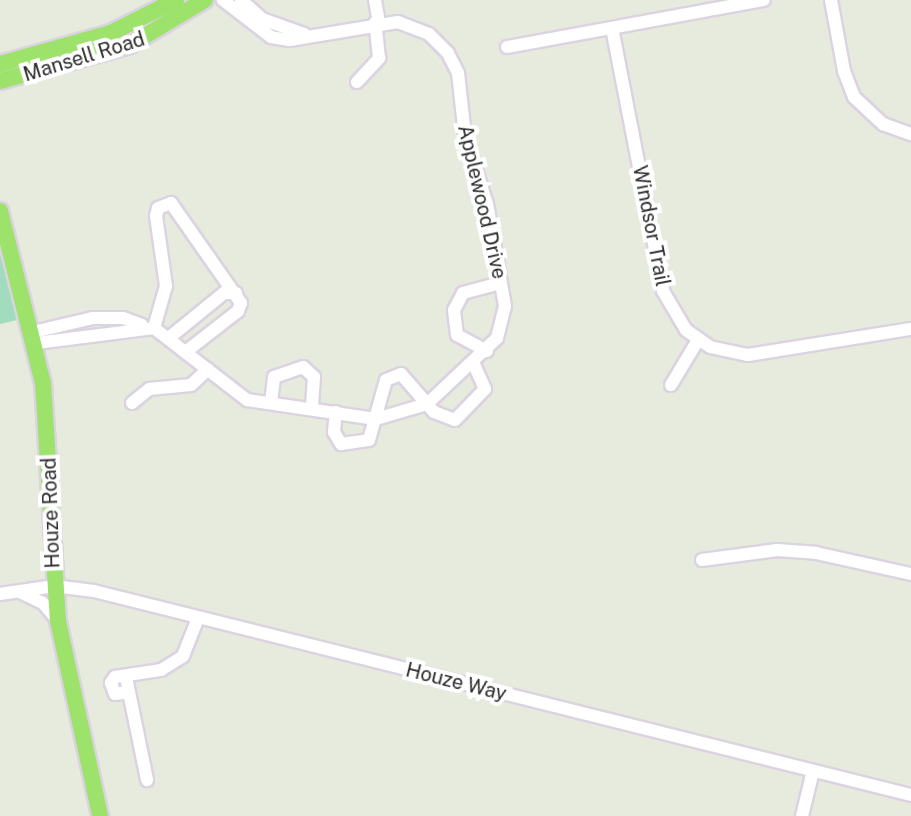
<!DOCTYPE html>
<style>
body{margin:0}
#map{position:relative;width:911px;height:816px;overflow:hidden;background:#e6ebde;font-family:"Public Sans",sans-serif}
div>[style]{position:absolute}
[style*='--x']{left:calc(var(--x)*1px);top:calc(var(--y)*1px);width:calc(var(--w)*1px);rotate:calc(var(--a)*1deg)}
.green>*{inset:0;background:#a0dcbd}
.roads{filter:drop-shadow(2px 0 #dcd3e1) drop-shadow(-2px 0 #dcd3e1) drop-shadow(0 2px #dcd3e1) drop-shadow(0 -2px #dcd3e1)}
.minor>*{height:12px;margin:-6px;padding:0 6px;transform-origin:6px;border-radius:6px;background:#fff}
.major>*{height:16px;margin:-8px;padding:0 8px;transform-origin:8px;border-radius:8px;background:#9ce26b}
span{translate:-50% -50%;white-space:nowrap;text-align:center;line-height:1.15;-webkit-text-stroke:8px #fff;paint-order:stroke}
.street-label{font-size:20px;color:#2a2a2a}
</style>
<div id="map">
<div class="green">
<div style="clip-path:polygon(0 251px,17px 320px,0 324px)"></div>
</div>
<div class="roads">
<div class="minor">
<div style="--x:241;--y:0;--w:28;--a:42"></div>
<div style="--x:262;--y:19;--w:45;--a:19.7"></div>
<div style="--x:375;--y:0;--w:22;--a:80"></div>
<div style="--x:831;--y:0;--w:72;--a:79.6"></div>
<div style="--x:844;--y:71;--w:28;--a:69"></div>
<div style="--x:854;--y:97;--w:40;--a:43"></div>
<div style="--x:883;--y:124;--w:30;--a:20"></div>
<div style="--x:612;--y:28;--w:268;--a:79"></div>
<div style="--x:663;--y:291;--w:45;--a:59.5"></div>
<div style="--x:686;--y:330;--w:29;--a:35"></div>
<div style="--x:710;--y:347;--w:39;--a:12"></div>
<div style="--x:748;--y:355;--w:165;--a:-9.1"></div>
<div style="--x:507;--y:47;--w:261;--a:-10.4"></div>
<div style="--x:357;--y:82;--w:33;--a:-47"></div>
<div style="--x:379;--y:58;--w:36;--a:-96"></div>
<div style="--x:154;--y:328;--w:44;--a:-74.1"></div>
<div style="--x:166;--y:286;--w:71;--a:-98.1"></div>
<div style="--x:156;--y:216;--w:8;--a:-76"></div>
<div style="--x:158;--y:208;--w:14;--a:-21"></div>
<div style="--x:171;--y:203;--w:122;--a:55"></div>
<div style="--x:241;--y:303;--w:9;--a:111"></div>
<div style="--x:238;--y:311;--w:63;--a:142"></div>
<div style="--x:33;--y:332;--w:62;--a:-13.1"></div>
<div style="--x:93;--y:318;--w:30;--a:0"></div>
<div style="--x:123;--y:318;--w:20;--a:20"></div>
<div style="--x:170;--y:337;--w:70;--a:-39.2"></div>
<div style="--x:224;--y:293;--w:12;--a:0"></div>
<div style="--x:36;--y:343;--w:119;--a:-7.2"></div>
<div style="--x:154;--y:328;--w:118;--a:37.7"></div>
<div style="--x:247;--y:400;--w:130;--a:8.4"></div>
<div style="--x:376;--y:419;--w:53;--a:-16.4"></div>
<div style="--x:427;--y:404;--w:96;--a:-43.3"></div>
<div style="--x:497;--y:338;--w:33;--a:-76"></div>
<div style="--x:505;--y:306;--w:23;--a:-100"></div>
<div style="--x:501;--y:283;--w:80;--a:-100"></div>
<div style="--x:487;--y:204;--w:71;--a:-107.9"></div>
<div style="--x:465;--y:136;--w:63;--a:-96.3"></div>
<div style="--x:458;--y:73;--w:22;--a:-117"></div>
<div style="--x:448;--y:53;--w:27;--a:-135"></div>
<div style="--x:429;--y:34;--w:33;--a:-159"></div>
<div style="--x:398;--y:22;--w:110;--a:170.6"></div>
<div style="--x:289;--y:40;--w:18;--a:-171"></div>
<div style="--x:271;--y:37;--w:61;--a:-142.4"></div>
<div style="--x:487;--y:351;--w:34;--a:-152"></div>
<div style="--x:457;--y:335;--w:25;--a:-97"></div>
<div style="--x:454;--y:310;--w:19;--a:-62"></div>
<div style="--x:463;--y:293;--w:39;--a:-15"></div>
<div style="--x:671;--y:385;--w:52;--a:-59"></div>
<div style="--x:271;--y:402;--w:25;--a:-83"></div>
<div style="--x:274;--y:377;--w:31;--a:-19"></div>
<div style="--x:303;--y:367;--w:15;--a:42"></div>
<div style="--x:314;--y:377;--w:30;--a:94"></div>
<div style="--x:132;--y:403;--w:22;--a:-39"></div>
<div style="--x:149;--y:389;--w:42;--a:-5.4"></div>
<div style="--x:191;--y:385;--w:23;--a:-43"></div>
<div style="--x:336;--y:412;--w:20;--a:96"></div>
<div style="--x:334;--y:432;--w:14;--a:60"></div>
<div style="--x:341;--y:444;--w:28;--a:-8"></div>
<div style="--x:369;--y:440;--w:62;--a:-74.2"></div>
<div style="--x:386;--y:380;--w:16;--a:-22"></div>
<div style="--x:401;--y:374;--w:50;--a:49"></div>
<div style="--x:434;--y:412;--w:22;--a:21"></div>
<div style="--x:455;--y:420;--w:43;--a:-45.9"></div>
<div style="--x:485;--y:389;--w:27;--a:-114"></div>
<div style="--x:702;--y:560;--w:76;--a:-7.6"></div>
<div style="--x:777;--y:550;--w:39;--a:4"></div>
<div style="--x:816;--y:553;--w:97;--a:12.5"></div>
<div style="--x:20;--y:592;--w:25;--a:26"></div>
<div style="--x:43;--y:603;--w:23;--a:50"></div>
<div style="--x:0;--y:594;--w:55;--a:-8.4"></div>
<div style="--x:54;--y:586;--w:40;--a:7.1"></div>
<div style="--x:94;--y:591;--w:842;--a:14.02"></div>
<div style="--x:126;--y:677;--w:15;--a:79"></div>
<div style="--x:129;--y:692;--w:14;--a:172"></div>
<div style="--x:115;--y:694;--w:12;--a:-110"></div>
<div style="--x:111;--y:683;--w:7;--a:-56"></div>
<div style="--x:115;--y:677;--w:47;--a:-8.7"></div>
<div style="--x:161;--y:670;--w:26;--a:-32"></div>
<div style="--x:183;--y:656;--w:41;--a:-68.5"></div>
<div style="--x:129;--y:692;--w:90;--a:78.4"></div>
<div style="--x:802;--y:816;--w:46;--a:-76.3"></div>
</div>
<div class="major">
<div style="--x:0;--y:64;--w:115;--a:-15.6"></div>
<div style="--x:111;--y:33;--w:73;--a:-26.9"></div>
<div style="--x:0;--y:81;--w:135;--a:-15.5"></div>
<div style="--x:130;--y:45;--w:87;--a:-31"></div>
<div style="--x:0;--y:211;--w:177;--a:76"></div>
<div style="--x:43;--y:383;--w:238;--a:86.4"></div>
<div style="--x:58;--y:621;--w:199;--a:77.8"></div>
</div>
</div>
<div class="street-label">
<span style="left:84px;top:57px;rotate:-17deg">Mansell Road</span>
<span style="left:482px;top:202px;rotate:77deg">Applewood Drive</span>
<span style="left:651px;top:226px;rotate:79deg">Windsor Trail</span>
<span style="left:51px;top:513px;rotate:-92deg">Houze Road</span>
<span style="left:456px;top:682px;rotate:14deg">Houze Way</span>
</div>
</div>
